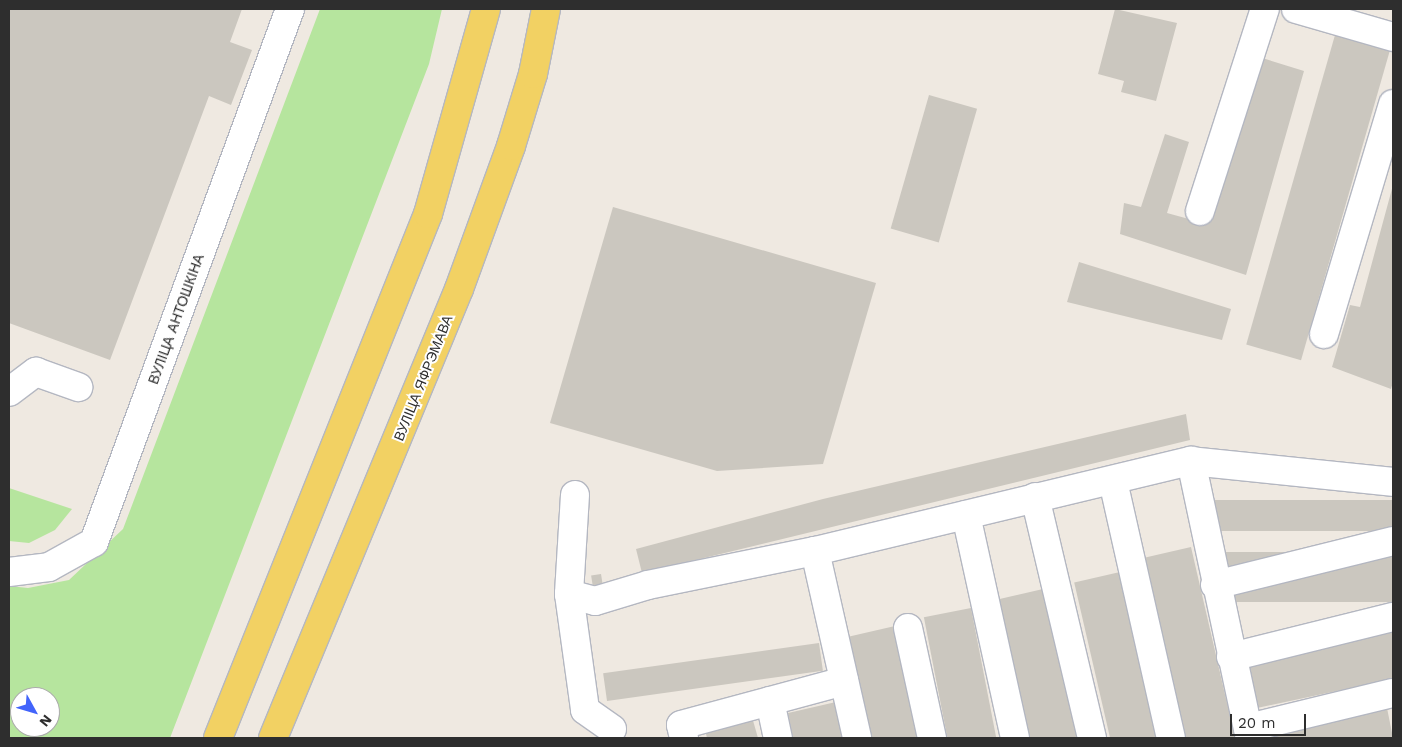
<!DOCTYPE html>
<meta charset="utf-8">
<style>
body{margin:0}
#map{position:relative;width:1402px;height:747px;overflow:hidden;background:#efe9e1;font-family:"Work Sans",sans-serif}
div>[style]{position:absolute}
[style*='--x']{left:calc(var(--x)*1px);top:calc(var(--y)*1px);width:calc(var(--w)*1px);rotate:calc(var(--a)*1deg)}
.green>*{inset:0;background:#b6e59e}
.building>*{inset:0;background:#cbc7bf;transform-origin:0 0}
.roads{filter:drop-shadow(1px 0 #b4b7c1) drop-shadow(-1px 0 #b4b7c1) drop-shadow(0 1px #b4b7c1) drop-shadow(0 -1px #b4b7c1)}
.minor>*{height:28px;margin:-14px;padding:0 14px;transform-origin:14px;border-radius:14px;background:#fff}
.major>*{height:28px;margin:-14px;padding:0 14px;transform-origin:14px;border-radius:14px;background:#f2d163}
span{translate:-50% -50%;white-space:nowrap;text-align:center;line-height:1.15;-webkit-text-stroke:4px #fff;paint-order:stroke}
.street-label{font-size:14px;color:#2e2e2e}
.frame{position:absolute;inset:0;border:10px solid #2e2e2e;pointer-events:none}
.north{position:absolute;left:10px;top:687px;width:50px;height:50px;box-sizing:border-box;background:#fff;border:1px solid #ababab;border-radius:50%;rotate:129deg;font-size:14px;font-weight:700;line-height:20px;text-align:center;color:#2e2e2e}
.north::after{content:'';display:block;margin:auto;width:18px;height:22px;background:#4264fb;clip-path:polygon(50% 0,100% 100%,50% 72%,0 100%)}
.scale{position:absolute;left:1230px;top:714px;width:76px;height:22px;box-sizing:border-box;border:2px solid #2e2e2e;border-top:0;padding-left:6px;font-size:15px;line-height:18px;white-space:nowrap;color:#2e2e2e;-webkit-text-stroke:4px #fff;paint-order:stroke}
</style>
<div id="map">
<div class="green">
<div style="clip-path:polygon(evenodd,320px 9px,442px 9px,429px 64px,170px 738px,9px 738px,9px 586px,28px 588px,69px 580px,123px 529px,320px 9px,20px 697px,50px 697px,50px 727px,20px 727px,20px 697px)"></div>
<div style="clip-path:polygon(9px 488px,72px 509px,55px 530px,29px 543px,9px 541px)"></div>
</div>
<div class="building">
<div style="clip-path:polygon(9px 9px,242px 9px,230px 42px,252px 50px,231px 105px,209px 96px,110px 360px,9px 323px)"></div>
<div style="clip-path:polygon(1115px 9px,1177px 23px,1156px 101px,1121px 92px,1124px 81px,1098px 74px)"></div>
<div style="left:1335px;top:35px;width:57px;height:322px;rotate:16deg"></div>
<div style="clip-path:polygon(1259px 57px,1304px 71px,1246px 275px,1120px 234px,1124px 203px,1141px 207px,1165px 134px,1189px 142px,1167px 213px,1207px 224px)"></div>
<div style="left:929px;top:95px;width:50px;height:139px;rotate:16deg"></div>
<div style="clip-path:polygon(1393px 185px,1393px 382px,1391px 389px,1332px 367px,1350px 305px,1360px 307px)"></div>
<div style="clip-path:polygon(613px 207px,876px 283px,823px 464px,717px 471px,550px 423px)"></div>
<div style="clip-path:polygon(1079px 262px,1231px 309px,1222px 340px,1067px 302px)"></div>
<div style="clip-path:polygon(1186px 414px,1190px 440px,642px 573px,636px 549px,823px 499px)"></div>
<div style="left:1393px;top:500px;width:31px;height:179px;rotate:90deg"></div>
<div style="left:1191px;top:547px;width:196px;height:49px;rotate:77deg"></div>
<div style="left:1393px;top:552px;width:50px;height:167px;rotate:90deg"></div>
<div style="left:1120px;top:572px;width:170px;height:47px;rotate:77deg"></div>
<div style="left:601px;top:574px;width:19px;height:10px;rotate:81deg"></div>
<div style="left:1043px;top:589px;width:153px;height:49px;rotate:77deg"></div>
<div style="left:971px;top:608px;width:132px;height:48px;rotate:79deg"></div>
<div style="left:895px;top:626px;width:115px;height:49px;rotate:77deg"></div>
<div style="clip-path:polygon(1393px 629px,1393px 679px,1257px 708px,1249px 665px)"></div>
<div style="left:819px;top:643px;width:28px;height:218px;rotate:82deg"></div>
<div style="clip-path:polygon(836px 702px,844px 738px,793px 738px,788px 713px)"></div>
<div style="clip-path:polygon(1386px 703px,1393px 738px,1264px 738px,1264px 735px)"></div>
<div style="clip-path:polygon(752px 717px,758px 738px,707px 738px,705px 730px)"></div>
</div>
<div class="roads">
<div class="minor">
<div style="--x:1296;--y:9;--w:101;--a:16.1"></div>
<div style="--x:1200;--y:211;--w:212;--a:-72.2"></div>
<div style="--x:1324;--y:334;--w:240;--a:-73.3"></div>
<div style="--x:9;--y:392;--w:34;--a:-37"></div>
<div style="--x:36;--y:372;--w:45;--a:19.7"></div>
<div style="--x:1191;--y:461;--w:283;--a:78"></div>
<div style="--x:1113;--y:481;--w:263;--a:77.3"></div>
<div style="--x:575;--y:495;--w:99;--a:93.5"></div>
<div style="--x:569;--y:594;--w:117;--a:82.1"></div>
<div style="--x:585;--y:710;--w:33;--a:35"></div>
<div style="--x:1035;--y:497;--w:248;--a:76.7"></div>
<div style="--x:966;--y:515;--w:228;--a:77.6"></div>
<div style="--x:815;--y:551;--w:192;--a:77.3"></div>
<div style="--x:9;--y:572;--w:40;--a:-7.1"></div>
<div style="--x:49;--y:567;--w:51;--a:-29.1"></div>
<div style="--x:94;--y:542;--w:568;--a:-69.81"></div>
<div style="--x:1215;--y:585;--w:183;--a:-13.9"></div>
<div style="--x:569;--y:594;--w:27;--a:15"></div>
<div style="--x:595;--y:601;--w:55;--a:-16.8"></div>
<div style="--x:648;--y:585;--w:170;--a:-11.5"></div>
<div style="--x:815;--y:551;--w:387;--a:-13.5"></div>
<div style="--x:1191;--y:461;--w:203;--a:5.9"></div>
<div style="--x:908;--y:628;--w:113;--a:77.7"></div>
<div style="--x:1231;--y:657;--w:167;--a:-13.9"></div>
<div style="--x:770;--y:701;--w:38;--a:78"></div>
<div style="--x:1248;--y:728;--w:149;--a:-13.6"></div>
<div style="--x:684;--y:738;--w:13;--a:-103"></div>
<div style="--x:681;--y:725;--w:169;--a:-15.1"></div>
</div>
<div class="major">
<div style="--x:218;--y:738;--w:565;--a:-68.16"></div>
<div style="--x:428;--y:214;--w:213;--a:-74.2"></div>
<div style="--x:273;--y:738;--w:486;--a:-67.5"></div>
<div style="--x:459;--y:289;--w:152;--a:-70"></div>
<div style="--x:511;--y:146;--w:75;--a:-73"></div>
<div style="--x:533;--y:74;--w:66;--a:-78.7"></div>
</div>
</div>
<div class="street-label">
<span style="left:176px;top:319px;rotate:-70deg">ВУЛІЦА АНТОШКІНА</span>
<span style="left:423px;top:378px;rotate:-68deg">ВУЛІЦА ЯФРЭМАВА</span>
</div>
<div class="frame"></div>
<div class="north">N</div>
<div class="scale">20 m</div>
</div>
